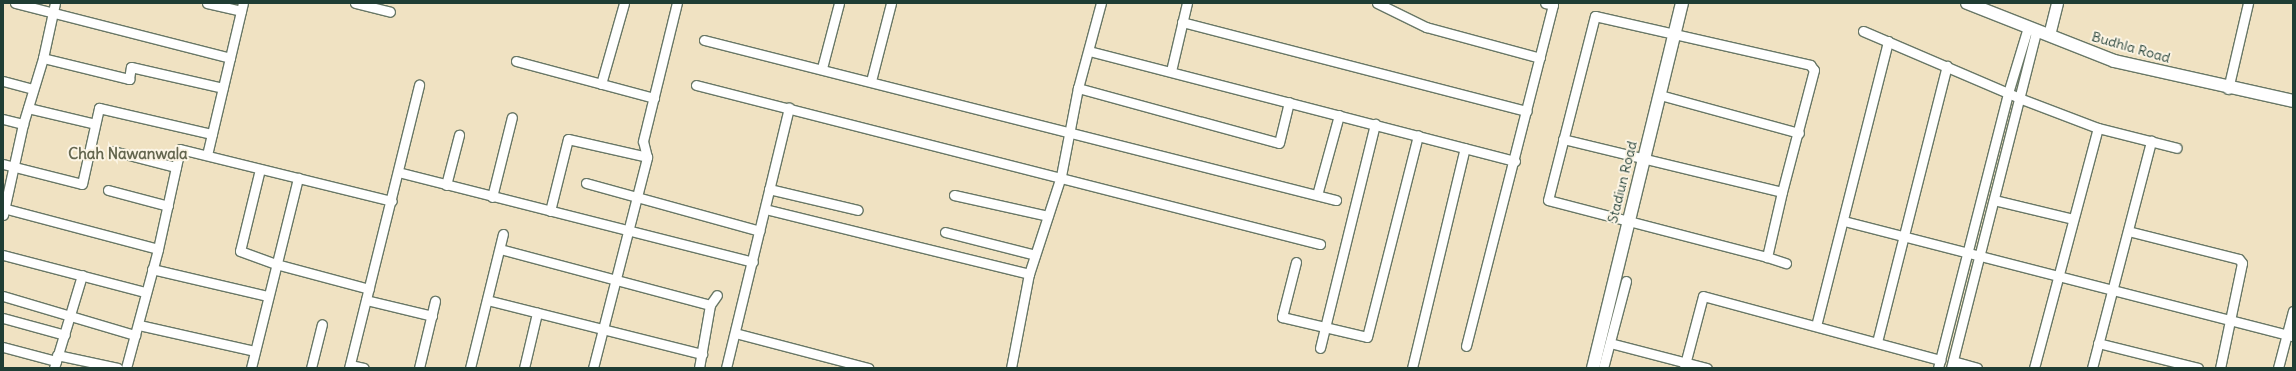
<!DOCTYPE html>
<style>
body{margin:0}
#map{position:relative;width:2296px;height:371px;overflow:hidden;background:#f0e2c2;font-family:Delius,sans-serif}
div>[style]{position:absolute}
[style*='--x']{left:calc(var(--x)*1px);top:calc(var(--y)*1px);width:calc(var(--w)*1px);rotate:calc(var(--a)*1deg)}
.roads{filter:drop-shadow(1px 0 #687766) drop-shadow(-1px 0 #687766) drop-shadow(0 1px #687766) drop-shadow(0 -1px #687766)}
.minor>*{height:9px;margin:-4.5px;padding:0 4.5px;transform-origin:4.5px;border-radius:4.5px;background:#fff}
.tertiary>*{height:11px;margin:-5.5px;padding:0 5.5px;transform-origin:5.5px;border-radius:5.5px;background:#fff}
.secondary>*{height:12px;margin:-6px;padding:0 6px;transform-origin:6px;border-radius:6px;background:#fff}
span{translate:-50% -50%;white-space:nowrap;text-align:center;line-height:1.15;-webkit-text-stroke:4px #fcf5e5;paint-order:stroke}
.street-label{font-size:14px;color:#1f3d34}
.neighbourhood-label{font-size:15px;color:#64664f;font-weight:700}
.frame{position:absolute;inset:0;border:4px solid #1f3d34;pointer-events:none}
</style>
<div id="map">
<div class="roads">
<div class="minor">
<div style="--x:15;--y:3;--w:222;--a:14.3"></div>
<div style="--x:207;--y:3;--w:35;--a:13"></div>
<div style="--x:355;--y:3;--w:36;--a:14"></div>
<div style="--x:1377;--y:3;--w:55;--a:26.1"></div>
<div style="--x:1426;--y:27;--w:118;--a:15.2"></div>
<div style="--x:1182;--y:22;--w:356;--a:14.5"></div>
<div style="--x:1863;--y:31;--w:170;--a:23.2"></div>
<div style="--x:2019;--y:98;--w:85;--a:20.8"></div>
<div style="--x:2098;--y:128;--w:81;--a:14.2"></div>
<div style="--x:704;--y:40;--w:652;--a:14.21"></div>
<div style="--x:1089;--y:51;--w:440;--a:14.5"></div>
<div style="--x:43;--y:58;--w:89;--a:13.7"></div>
<div style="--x:129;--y:79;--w:12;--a:-81"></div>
<div style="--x:131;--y:67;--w:94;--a:12.9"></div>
<div style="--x:516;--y:61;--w:143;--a:15"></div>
<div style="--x:822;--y:68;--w:67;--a:-75.3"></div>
<div style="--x:1171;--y:71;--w:70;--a:-76.8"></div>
<div style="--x:3;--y:81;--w:31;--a:15"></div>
<div style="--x:871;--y:81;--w:81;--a:-75.6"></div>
<div style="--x:601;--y:84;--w:84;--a:-74.1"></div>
<div style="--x:696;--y:85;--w:644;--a:14.3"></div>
<div style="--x:1078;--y:88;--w:208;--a:15.3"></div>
<div style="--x:1279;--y:143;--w:42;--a:-76.3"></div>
<div style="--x:2228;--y:89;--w:88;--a:-76.9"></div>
<div style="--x:1660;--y:95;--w:144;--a:15.3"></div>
<div style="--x:28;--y:108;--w:69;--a:13.4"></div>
<div style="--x:3;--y:119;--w:21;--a:14"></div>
<div style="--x:1563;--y:139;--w:225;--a:13.6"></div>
<div style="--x:1782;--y:192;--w:67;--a:103"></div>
<div style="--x:1767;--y:257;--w:226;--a:-165.4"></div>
<div style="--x:1548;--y:200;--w:190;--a:-75.7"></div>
<div style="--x:1595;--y:16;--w:221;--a:12.8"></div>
<div style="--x:1810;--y:65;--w:6;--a:51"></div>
<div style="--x:1814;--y:70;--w:126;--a:104.7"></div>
<div style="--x:113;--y:151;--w:65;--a:14.3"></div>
<div style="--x:207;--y:155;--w:156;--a:-76.7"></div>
<div style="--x:3;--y:164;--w:81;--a:14.2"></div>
<div style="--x:82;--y:184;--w:78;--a:-77.4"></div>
<div style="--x:99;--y:108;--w:116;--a:13"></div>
<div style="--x:260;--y:169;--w:84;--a:103.7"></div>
<div style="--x:240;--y:251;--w:38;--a:20"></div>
<div style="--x:276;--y:264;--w:96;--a:15"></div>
<div style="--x:398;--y:172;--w:366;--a:14.2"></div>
<div style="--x:586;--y:183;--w:180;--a:15.4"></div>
<div style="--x:446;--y:185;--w:52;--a:-75.4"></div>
<div style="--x:769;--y:189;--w:91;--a:13.3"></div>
<div style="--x:108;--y:190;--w:62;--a:14.9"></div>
<div style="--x:954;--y:195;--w:96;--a:12.6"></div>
<div style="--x:1317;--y:195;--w:83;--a:-74.6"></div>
<div style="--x:492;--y:197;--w:82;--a:-76"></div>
<div style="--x:1994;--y:200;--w:81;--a:13.5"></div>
<div style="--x:3;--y:208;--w:160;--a:14.8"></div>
<div style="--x:765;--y:209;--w:272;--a:13.8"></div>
<div style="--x:550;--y:211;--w:74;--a:-76"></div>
<div style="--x:568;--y:139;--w:81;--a:12.8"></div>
<div style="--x:3;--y:215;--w:93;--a:-77.6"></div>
<div style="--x:23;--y:124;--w:69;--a:-73.1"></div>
<div style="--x:43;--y:58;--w:56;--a:-77.7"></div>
<div style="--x:1844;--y:221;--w:463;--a:14.4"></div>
<div style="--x:2128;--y:231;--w:114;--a:14.2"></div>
<div style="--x:2239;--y:259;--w:5;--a:53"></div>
<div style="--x:2242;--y:263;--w:107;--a:101.8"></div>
<div style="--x:945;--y:232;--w:93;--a:14.3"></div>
<div style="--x:500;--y:249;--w:217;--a:14.9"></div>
<div style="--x:3;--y:255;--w:147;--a:14.6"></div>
<div style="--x:1767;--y:257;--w:20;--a:18"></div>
<div style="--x:1296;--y:262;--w:57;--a:104.3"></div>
<div style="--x:1282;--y:317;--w:87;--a:13.2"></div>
<div style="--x:1367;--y:337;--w:208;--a:-75.8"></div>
<div style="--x:152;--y:269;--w:118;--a:13.2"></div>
<div style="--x:3;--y:296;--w:138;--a:16.5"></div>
<div style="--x:366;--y:300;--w:68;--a:13.6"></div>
<div style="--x:487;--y:300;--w:222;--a:14.1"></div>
<div style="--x:3;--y:318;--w:64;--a:15.3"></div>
<div style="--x:139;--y:325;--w:118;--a:12.7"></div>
<div style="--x:1816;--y:326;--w:294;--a:-75.8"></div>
<div style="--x:735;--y:333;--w:138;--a:14.7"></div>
<div style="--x:1877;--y:342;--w:285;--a:-75.8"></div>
<div style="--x:1610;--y:343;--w:100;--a:14.5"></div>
<div style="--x:2098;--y:343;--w:103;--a:14"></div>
<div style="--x:1466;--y:346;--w:352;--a:-75.7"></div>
<div style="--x:1553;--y:5;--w:8;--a:-166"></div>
<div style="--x:3;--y:347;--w:55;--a:14.8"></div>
<div style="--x:1320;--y:348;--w:231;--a:-76.2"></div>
<div style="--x:57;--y:355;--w:62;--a:12"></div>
<div style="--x:1953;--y:361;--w:25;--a:16"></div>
<div style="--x:350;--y:365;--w:14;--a:12"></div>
<div style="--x:54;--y:368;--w:97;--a:-73.2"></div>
<div style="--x:126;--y:368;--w:123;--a:-74.9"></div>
<div style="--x:158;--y:249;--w:102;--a:-77.6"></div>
<div style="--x:180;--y:149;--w:218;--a:13.8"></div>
<div style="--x:251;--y:368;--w:196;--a:-76.1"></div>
<div style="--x:311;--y:368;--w:45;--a:-76"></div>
<div style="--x:349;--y:368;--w:292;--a:-76.1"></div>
<div style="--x:419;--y:368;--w:69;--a:-76.6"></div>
<div style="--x:470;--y:368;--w:138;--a:-76.2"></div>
<div style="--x:524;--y:368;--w:57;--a:-76.7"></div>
<div style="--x:593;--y:368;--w:218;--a:-75.6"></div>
<div style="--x:647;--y:157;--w:16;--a:-104"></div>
<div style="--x:643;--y:141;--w:142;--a:-76.2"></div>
<div style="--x:699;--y:368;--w:64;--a:-80.1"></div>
<div style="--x:710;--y:305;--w:12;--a:-55"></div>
<div style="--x:726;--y:368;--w:268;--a:-76.4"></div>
<div style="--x:1011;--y:368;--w:96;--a:-79.2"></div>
<div style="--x:1029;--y:274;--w:103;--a:-71.9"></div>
<div style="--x:1061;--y:176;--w:90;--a:-79.1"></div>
<div style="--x:1078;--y:88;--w:88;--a:-74.9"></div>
<div style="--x:1412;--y:368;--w:226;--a:-76.5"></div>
<div style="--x:1603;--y:368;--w:90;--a:-75.2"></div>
<div style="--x:1684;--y:368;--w:74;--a:-75.2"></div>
<div style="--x:1703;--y:296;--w:246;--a:15.1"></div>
<div style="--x:1938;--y:368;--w:284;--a:-75.7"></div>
<div style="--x:2008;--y:93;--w:69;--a:-73.1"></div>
<div style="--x:1951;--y:368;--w:348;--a:-75.8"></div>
<div style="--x:2034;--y:368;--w:248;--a:-75.1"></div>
<div style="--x:2092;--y:368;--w:235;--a:-75.4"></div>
<div style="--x:2278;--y:368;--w:59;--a:-75.3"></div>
</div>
<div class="tertiary">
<div style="--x:2049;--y:35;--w:33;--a:-76"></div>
</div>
<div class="secondary">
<div style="--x:1967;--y:3;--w:158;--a:21.5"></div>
<div style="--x:2114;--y:61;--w:183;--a:12.6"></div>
<div style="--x:1593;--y:368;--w:376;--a:-76.3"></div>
</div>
</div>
<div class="street-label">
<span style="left:2131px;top:47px;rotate:16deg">Budhla Road</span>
<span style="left:1622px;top:182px;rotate:-76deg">Stadiun Road</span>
</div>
<div class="neighbourhood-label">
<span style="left:128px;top:154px">Chah Nawanwala</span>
</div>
<div class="frame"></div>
</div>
